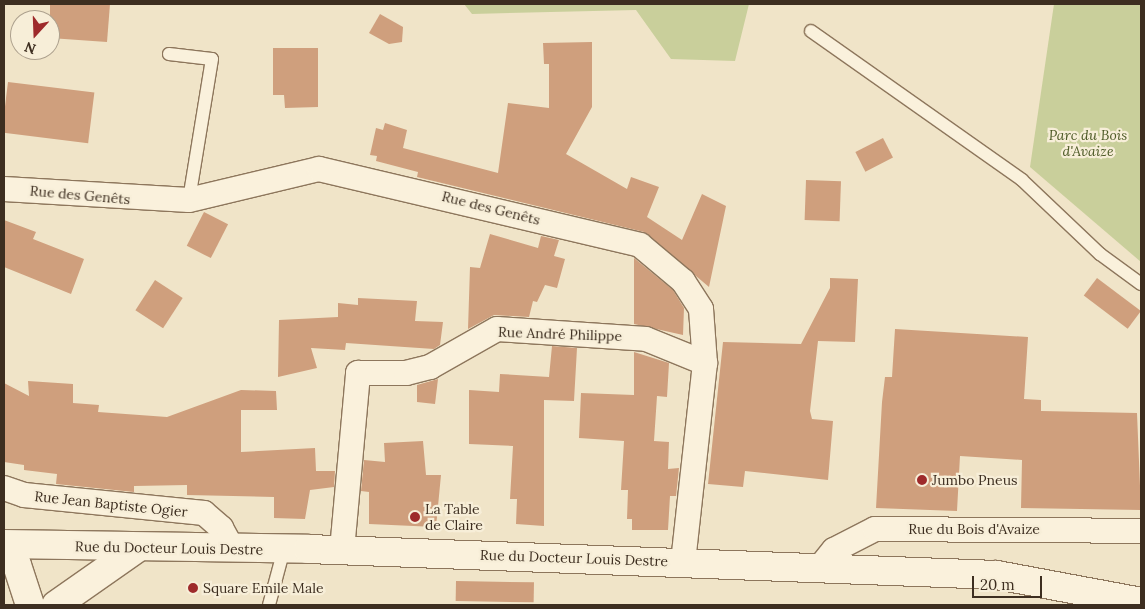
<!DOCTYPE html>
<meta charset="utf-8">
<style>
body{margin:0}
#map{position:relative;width:1145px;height:609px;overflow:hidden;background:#f0e4c8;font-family:Lora,serif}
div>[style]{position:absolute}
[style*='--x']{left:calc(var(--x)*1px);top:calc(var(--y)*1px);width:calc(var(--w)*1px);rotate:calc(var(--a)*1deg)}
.green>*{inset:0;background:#c9cf9b}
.building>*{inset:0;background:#cf9f7d;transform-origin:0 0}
.roads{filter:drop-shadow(1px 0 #8d765c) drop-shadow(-1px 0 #8d765c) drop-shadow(0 1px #8d765c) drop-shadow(0 -1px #8d765c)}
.lane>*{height:12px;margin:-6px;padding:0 6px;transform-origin:6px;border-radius:6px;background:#faf1dc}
.street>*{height:24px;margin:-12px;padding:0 12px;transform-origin:12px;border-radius:12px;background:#faf1dc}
.secondary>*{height:28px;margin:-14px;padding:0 14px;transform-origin:14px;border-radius:14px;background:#faf1dc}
.dots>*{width:14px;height:14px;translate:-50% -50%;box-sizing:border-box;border:2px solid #f7eed8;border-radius:50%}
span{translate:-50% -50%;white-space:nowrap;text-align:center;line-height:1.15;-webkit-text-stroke:4.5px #f7eed8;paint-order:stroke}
.park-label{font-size:14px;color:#4d5a26;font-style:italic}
.street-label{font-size:14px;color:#3d2e20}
.poi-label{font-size:14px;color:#3d2e20}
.left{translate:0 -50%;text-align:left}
.frame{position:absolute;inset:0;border:5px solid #3d2e20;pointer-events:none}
.north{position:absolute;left:10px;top:10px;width:50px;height:50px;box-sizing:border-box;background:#f7eed8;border:1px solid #ada18e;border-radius:50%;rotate:200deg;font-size:14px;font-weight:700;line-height:20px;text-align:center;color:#3d2e20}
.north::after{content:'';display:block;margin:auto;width:18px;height:22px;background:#9e2a2b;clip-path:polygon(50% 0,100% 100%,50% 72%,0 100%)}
.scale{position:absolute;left:972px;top:576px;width:70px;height:22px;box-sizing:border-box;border:2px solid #3d2e20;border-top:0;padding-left:6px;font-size:15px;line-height:18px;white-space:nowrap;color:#3d2e20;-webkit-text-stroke:4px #f7eed8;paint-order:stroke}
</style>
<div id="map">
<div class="green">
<div style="clip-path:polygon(464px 4px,749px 4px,735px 61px,671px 59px,636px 10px,472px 14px)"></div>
<div style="clip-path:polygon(1054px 4px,1141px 4px,1141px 262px,1030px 167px)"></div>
</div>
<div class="building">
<div style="clip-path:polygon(50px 4px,110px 4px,107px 42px,50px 38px)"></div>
<div style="clip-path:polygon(380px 14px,403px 27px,402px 42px,389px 44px,369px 33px)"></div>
<div style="clip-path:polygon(592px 42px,592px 107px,566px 154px,627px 189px,631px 177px,659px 187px,647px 217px,682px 240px,702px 194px,726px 206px,709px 287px,644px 232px,417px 177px,418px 172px,376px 161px,377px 156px,370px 155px,376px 128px,383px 130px,385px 123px,407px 130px,403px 148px,498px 173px,508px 103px,549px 108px,549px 64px,544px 64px,543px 43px)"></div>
<div style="clip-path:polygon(273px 48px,318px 48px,318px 107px,285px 108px,284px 95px,273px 95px)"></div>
<div style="left:8px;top:82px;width:87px;height:51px;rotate:7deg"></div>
<div style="left:883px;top:138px;width:22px;height:31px;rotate:63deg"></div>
<div style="left:806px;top:180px;width:35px;height:40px;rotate:2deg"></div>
<div style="left:204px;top:212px;width:27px;height:38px;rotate:27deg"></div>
<div style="clip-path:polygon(4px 220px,36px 232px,33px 239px,84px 259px,71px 294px,4px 267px)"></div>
<div style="clip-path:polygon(490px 234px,538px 248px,541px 236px,559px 240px,554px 256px,565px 259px,557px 288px,545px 285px,537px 302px,533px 301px,529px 317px,494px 315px,468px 329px,470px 267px,480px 268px)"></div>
<div style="clip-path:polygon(634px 258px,673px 290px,684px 308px,683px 335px,634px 324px)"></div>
<div style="clip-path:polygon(830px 278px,858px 279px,855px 342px,818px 341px,810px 411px,812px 419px,833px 421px,828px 480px,745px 471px,743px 487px,708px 484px,723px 342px,801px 344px,830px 288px)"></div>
<div style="left:1097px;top:278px;width:55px;height:22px;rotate:37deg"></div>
<div style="left:155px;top:280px;width:33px;height:36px;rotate:33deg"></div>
<div style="clip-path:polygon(358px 298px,417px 301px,415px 321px,443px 322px,440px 345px,434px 349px,346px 343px,345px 350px,311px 348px,317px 368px,278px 377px,279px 320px,338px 317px,338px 303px,358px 305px)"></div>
<div style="clip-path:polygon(895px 329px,1028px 337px,1024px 399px,1041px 400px,1041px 411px,1137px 413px,1141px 510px,1021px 508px,1022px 460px,960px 456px,957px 511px,876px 508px,882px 402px,885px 377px,892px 377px)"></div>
<div style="clip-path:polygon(552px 346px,577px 348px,574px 401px,544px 400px,544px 526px,516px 524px,517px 499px,510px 499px,513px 446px,469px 444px,469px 390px,499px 392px,500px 374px,549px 377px)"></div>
<div style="clip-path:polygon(634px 352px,669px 363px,667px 397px,657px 396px,654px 441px,669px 442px,668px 469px,679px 468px,676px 496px,670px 496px,668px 530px,632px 530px,632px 519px,627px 519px,628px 490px,621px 490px,624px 441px,579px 438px,581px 393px,634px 395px)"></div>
<div style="clip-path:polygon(438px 379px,435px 404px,417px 402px,417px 385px)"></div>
<div style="clip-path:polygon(28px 381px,73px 384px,73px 403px,99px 405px,98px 412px,167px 417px,241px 390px,276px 391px,277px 410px,241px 410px,241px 452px,315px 448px,316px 471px,335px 471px,334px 487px,310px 490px,305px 519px,274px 518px,274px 497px,187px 495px,187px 485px,134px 486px,134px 492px,56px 484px,57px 474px,24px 470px,24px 465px,4px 462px,4px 383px,29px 396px)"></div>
<div style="clip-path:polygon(423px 441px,426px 475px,441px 475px,436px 527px,369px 524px,369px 492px,361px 491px,364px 460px,385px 462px,384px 443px)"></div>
<div style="left:456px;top:581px;width:78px;height:20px;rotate:1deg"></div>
</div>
<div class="roads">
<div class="lane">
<div style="--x:811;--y:31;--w:258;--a:35.2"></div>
<div style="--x:1022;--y:180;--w:108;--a:43.5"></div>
<div style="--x:1100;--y:254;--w:51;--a:36.2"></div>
<div style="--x:169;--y:54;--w:43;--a:6.6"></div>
<div style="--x:212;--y:59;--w:143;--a:99.3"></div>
<div style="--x:269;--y:605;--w:58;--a:-75"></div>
</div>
<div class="street">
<div style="--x:4;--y:189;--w:185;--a:3.4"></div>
<div style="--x:189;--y:200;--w:134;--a:-13.4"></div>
<div style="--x:319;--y:169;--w:330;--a:13.3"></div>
<div style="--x:640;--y:245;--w:56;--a:39.9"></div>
<div style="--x:683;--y:281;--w:33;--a:57"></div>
<div style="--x:701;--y:309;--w:54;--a:85.8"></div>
<div style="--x:705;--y:363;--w:199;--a:96.3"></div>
<div style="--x:4;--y:488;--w:21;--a:19"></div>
<div style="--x:24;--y:495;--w:181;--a:5.7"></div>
<div style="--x:204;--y:513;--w:23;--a:41"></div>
<div style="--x:221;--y:528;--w:23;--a:61"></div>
<div style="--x:342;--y:550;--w:178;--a:-84.8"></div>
<div style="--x:358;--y:373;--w:48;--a:0"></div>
<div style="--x:406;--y:373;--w:25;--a:-14"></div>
<div style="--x:430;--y:367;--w:77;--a:-29.6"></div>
<div style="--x:497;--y:329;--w:149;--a:3.8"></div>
<div style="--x:646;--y:339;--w:64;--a:22.1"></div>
<div style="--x:820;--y:567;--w:22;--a:-51"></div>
<div style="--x:834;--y:550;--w:46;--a:-27.1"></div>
<div style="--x:875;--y:529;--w:266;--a:0.4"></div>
</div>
<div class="secondary">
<div style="--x:4;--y:544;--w:304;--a:0.9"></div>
<div style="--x:308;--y:549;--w:689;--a:2.16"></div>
<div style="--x:997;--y:575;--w:147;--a:10.6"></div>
<div style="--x:4;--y:552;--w:18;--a:45"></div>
<div style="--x:17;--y:565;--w:42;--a:72"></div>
<div style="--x:56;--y:605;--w:98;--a:-35"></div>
</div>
</div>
<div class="dots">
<div style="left:922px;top:480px;background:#9e2a2b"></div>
<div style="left:415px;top:517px;background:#9e2a2b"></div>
<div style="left:193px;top:588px;background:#9e2a2b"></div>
</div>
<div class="park-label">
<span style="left:1088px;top:143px">Parc du Bois<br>d'Avaize</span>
</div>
<div class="street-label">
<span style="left:80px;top:195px;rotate:5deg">Rue des Genêts</span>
<span style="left:491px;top:208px;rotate:14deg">Rue des Genêts</span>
<span style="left:560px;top:334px;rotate:2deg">Rue André Philippe</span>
<span style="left:111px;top:504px;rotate:6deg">Rue Jean Baptiste Ogier</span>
<span style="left:974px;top:529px">Rue du Bois d'Avaize</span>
<span style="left:169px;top:548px;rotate:1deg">Rue du Docteur Louis Destre</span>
<span style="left:574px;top:558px;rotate:2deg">Rue du Docteur Louis Destre</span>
</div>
<div class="poi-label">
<span class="left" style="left:932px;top:480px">Jumbo Pneus</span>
<span class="left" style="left:425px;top:517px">La Table<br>de Claire</span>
<span class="left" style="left:203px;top:588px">Square Emile Male</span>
</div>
<div class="frame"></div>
<div class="north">N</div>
<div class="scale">20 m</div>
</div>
